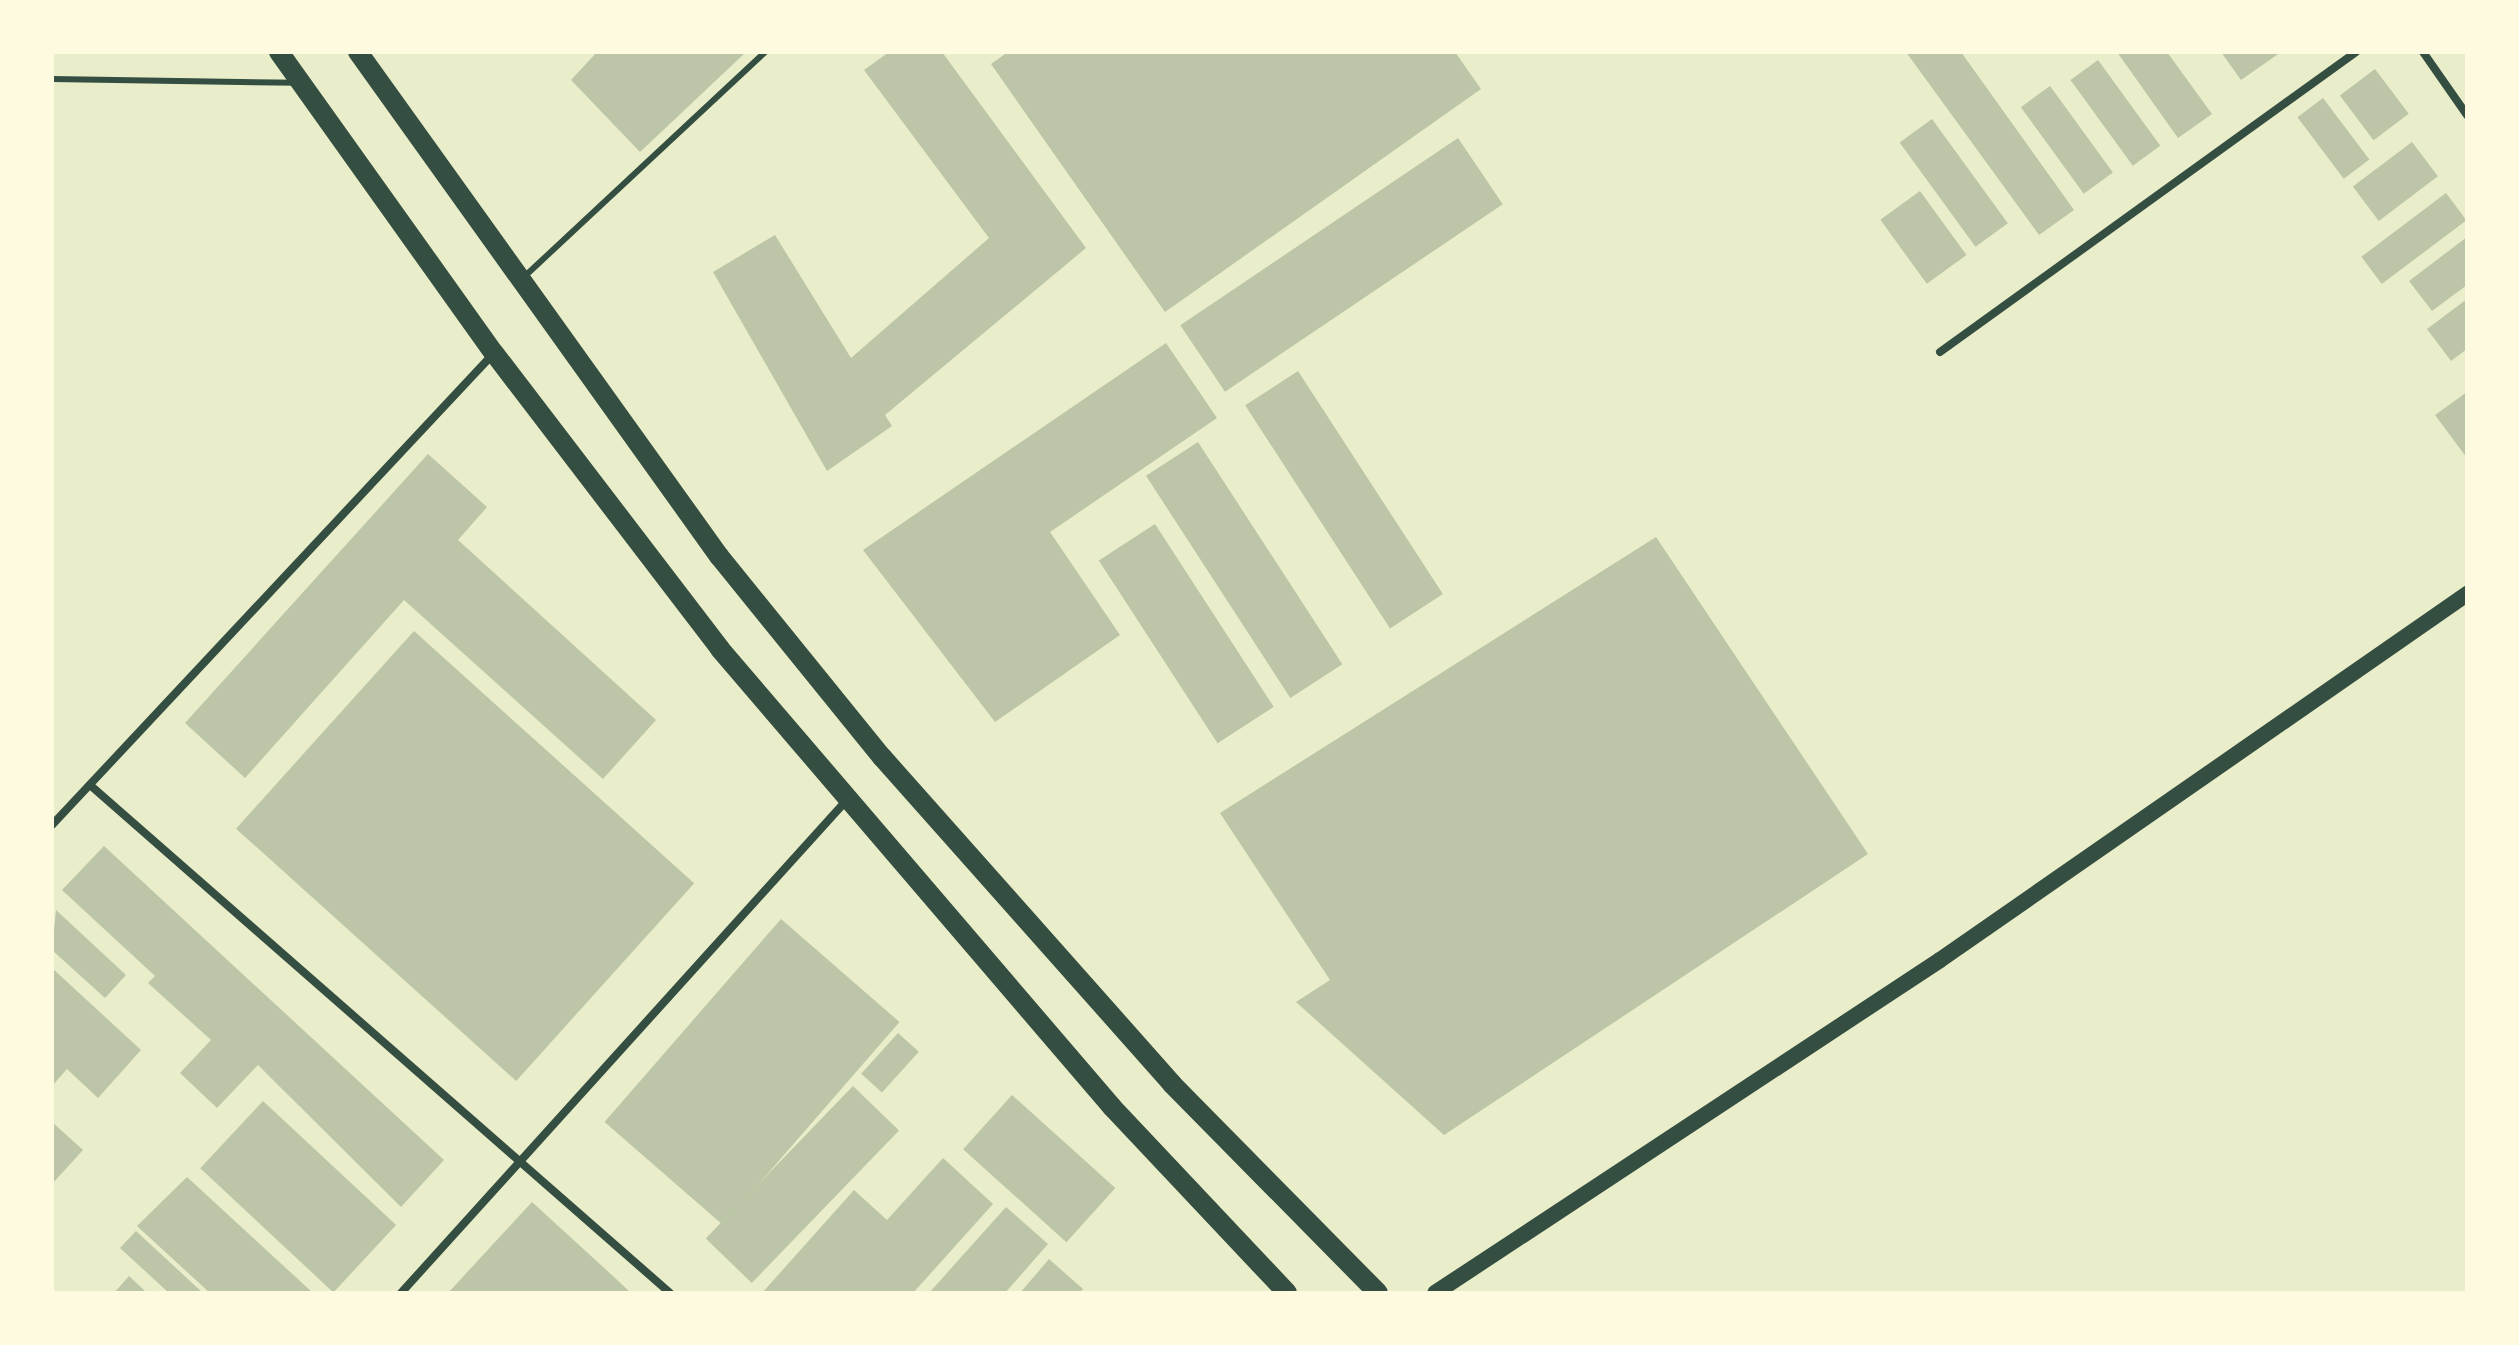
<!DOCTYPE html>
<style>
body{margin:0}
#map{position:relative;width:2519px;height:1345px;overflow:hidden;background:#e9edc9;font-family:Roboto,sans-serif}
div>[style]{position:absolute}
[style*='--x']{left:calc(var(--x)*1px);top:calc(var(--y)*1px);width:calc(var(--w)*1px);rotate:calc(var(--a)*1deg)}
.building>*{inset:0;background:#bcc5a7;transform-origin:0 0}
.service>*{height:6px;margin:-3px;padding:0 3px;transform-origin:3px;border-radius:3px;background:#344e41}
.minor>*{height:8px;margin:-4px;padding:0 4px;transform-origin:4px;border-radius:4px;background:#344e41}
.secondary>*{height:16px;margin:-8px;padding:0 8px;transform-origin:8px;border-radius:8px;background:#344e41}
.primary>*{height:20px;margin:-10px;padding:0 10px;transform-origin:10px;border-radius:10px;background:#344e41}
span{translate:-50% -50%;white-space:nowrap;text-align:center;line-height:1.15;-webkit-text-stroke:8px #fefae0;paint-order:stroke}
.frame{position:absolute;inset:0;border:54px solid #fefae0;pointer-events:none}
</style>
<div id="map">
<div class="building">
<div style="clip-path:polygon(597px 52px,746px 52px,640px 152px,571px 80px)"></div>
<div style="clip-path:polygon(889px 52px,942px 52px,1086px 248px,885px 415px,892px 426px,827px 471px,713px 272px,775px 235px,851px 358px,989px 238px,864px 70px)"></div>
<div style="clip-path:polygon(1008px 52px,1455px 52px,1481px 89px,1165px 312px,991px 64px)"></div>
<div style="clip-path:polygon(1906px 52px,1961px 52px,2074px 210px,2039px 235px)"></div>
<div style="clip-path:polygon(2117px 52px,2167px 52px,2212px 114px,2178px 138px)"></div>
<div style="clip-path:polygon(2221px 52px,2281px 52px,2241px 80px)"></div>
<div style="left:2098px;top:60px;width:106px;height:34px;rotate:54deg"></div>
<div style="left:2375px;top:69px;width:56px;height:44px;rotate:53deg"></div>
<div style="left:2050px;top:86px;width:107px;height:36px;rotate:54deg"></div>
<div style="left:2323px;top:98px;width:77px;height:32px;rotate:53deg"></div>
<div style="left:1932px;top:119px;width:129px;height:40px;rotate:54deg"></div>
<div style="left:1458px;top:138px;width:80px;height:335px;rotate:56deg"></div>
<div style="left:2412px;top:142px;width:43px;height:74px;rotate:53deg"></div>
<div style="left:1920px;top:191px;width:79px;height:49px;rotate:54deg"></div>
<div style="left:2446px;top:193px;width:34px;height:106px;rotate:53deg"></div>
<div style="clip-path:polygon(2467px 237px,2467px 285px,2432px 311px,2409px 281px)"></div>
<div style="clip-path:polygon(2467px 299px,2467px 349px,2451px 361px,2427px 329px)"></div>
<div style="clip-path:polygon(1166px 343px,1217px 418px,1050px 532px,1120px 635px,995px 722px,863px 550px)"></div>
<div style="left:1298px;top:371px;width:266px;height:63px;rotate:57deg"></div>
<div style="clip-path:polygon(2467px 392px,2467px 458px,2435px 415px)"></div>
<div style="left:1198px;top:442px;width:265px;height:62px;rotate:57deg"></div>
<div style="clip-path:polygon(428px 454px,487px 507px,458px 540px,656px 720px,603px 779px,404px 600px,245px 778px,185px 723px)"></div>
<div style="left:1155px;top:524px;width:218px;height:67px;rotate:57deg"></div>
<div style="clip-path:polygon(1656px 537px,1868px 854px,1444px 1135px,1296px 1002px,1330px 980px,1220px 813px)"></div>
<div style="left:414px;top:631px;width:377px;height:266px;rotate:42deg"></div>
<div style="clip-path:polygon(104px 846px,444px 1160px,401px 1207px,258px 1065px,217px 1108px,180px 1073px,211px 1040px,148px 983px,155px 976px,62px 890px)"></div>
<div style="clip-path:polygon(56px 910px,126px 975px,105px 998px,52px 950px)"></div>
<div style="left:781px;top:919px;width:157px;height:269px;rotate:41deg"></div>
<div style="clip-path:polygon(52px 968px,141px 1050px,98px 1098px,67px 1069px,52px 1086px)"></div>
<div style="left:898px;top:1033px;width:28px;height:55px;rotate:42deg"></div>
<div style="left:853px;top:1086px;width:64px;height:212px;rotate:44deg"></div>
<div style="left:1012px;top:1095px;width:139px;height:73px;rotate:42deg"></div>
<div style="left:263px;top:1101px;width:182px;height:92px;rotate:43deg"></div>
<div style="clip-path:polygon(52px 1122px,83px 1150px,52px 1184px)"></div>
<div style="clip-path:polygon(943px 1158px,993px 1204px,913px 1293px,762px 1293px,854px 1190px,887px 1220px)"></div>
<div style="clip-path:polygon(187px 1177px,313px 1293px,210px 1293px,137px 1226px)"></div>
<div style="clip-path:polygon(532px 1202px,614px 1277px,631px 1293px,448px 1293px)"></div>
<div style="clip-path:polygon(1006px 1207px,1048px 1244px,1005px 1293px,929px 1293px)"></div>
<div style="clip-path:polygon(136px 1231px,203px 1293px,169px 1293px,120px 1248px)"></div>
<div style="clip-path:polygon(1049px 1259px,1083px 1289px,1080px 1293px,1020px 1293px)"></div>
<div style="clip-path:polygon(129px 1276px,147px 1293px,114px 1293px)"></div>
</div>
<div class="service">
<div style="--x:52;--y:79;--w:245;--a:0.9"></div>
<div style="--x:525;--y:276;--w:328;--a:-43"></div>
</div>
<div class="minor">
<div style="--x:2423;--y:52;--w:77;--a:55.1"></div>
<div style="--x:1940;--y:352;--w:513;--a:-35.8"></div>
<div style="--x:90;--y:785;--w:771;--a:41.21"></div>
<div style="--x:52;--y:825;--w:647;--a:-46.88"></div>
<div style="--x:401;--y:1293;--w:662;--a:-47.88"></div>
</div>
<div class="secondary">
<div style="--x:1435;--y:1293;--w:605;--a:-33.4"></div>
<div style="--x:1940;--y:960;--w:642;--a:-34.78"></div>
</div>
<div class="primary">
<div style="--x:279;--y:52;--w:370;--a:54.5"></div>
<div style="--x:494;--y:353;--w:372;--a:52.6"></div>
<div style="--x:720;--y:649;--w:603;--a:49.44"></div>
<div style="--x:1112;--y:1107;--w:255;--a:46.7"></div>
<div style="--x:358;--y:52;--w:620;--a:54.39"></div>
<div style="--x:719;--y:556;--w:259;--a:51"></div>
<div style="--x:882;--y:757;--w:437;--a:48.4"></div>
<div style="--x:1172;--y:1084;--w:293;--a:45.4"></div>
</div>
<div class="frame"></div>
</div>
